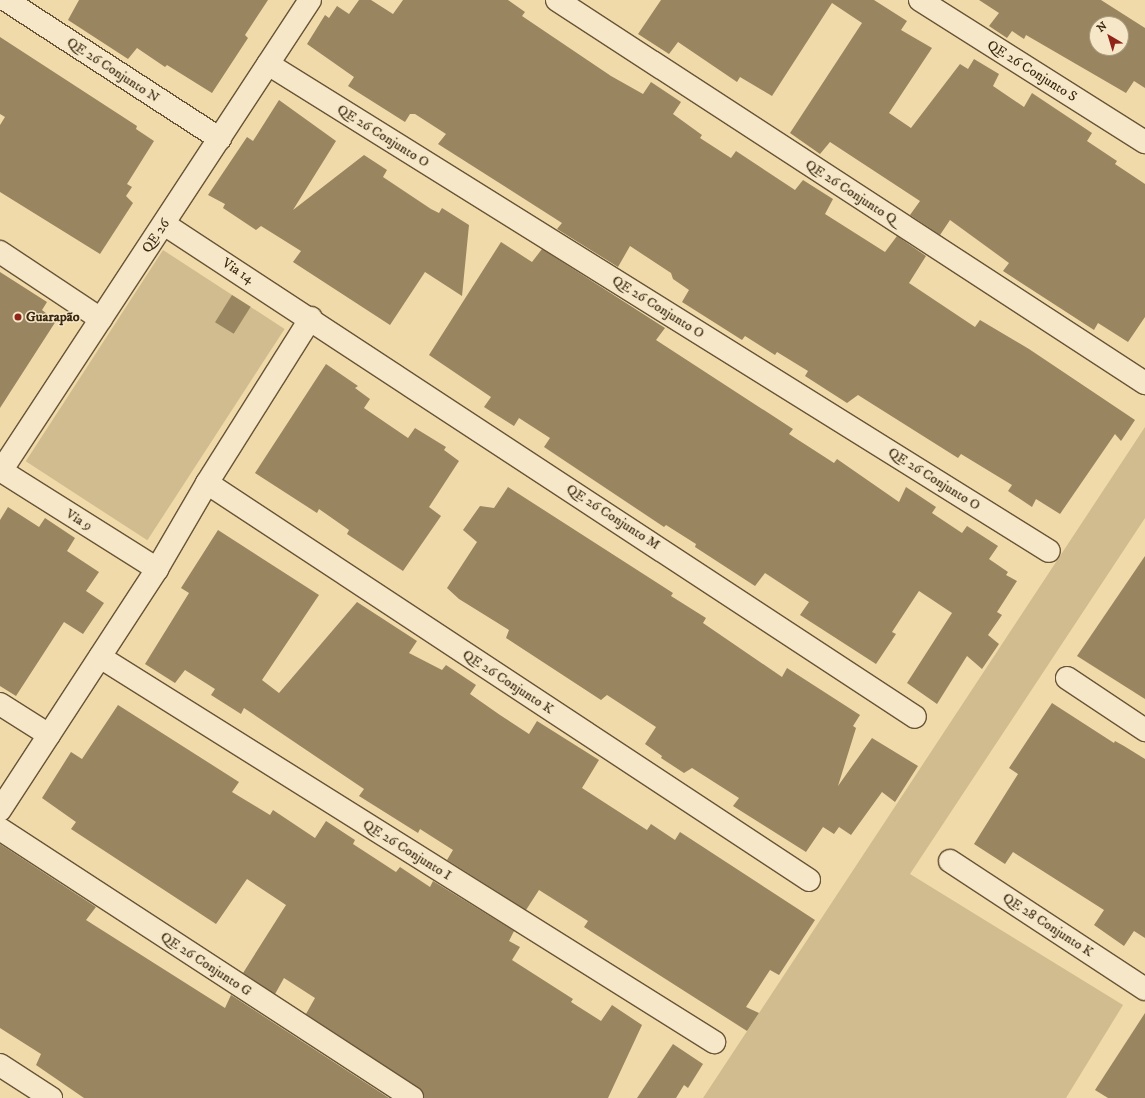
<!DOCTYPE html>
<meta charset="utf-8">
<style>
body{margin:0}
#map{position:relative;width:1145px;height:1098px;overflow:hidden;background:#f0daa9;font-family:"IM FELL DW Pica",serif}
div>[style]{position:absolute}
[style*='--x']{left:calc(var(--x)*1px);top:calc(var(--y)*1px);width:calc(var(--w)*1px);rotate:calc(var(--a)*1deg)}
.green>*{inset:0;background:#d1bc8f;transform-origin:0 0}
.building>*{inset:0;background:#998560;transform-origin:0 0}
.roads{filter:drop-shadow(1px 0 #685437) drop-shadow(-1px 0 #685437) drop-shadow(0 1px #685437) drop-shadow(0 -1px #685437)}
.minor>*{height:22px;margin:-11px;padding:0 11px;transform-origin:11px;border-radius:11px;background:#f5e7c7}
.dots>*{width:11px;height:11px;translate:-50% -50%;box-sizing:border-box;border:2px solid #f5e7c7;border-radius:50%}
span{translate:-50% -50%;white-space:nowrap;text-align:center;line-height:1.15;-webkit-text-stroke:3px #f5e7c7;paint-order:stroke}
.street-label{font-size:14px;color:#3b2811}
.poi-label{font-size:14px;color:#3b2811;font-weight:700}
.left{translate:0 -50%;text-align:left}
.north{position:absolute;left:1089px;top:16px;width:40px;height:40px;box-sizing:border-box;background:#f5e7c7;border:1px solid #ab9b7e;border-radius:50%;rotate:322deg;font-size:11px;font-weight:700;line-height:16px;text-align:center;color:#3b2811}
.north::after{content:'';display:block;margin:auto;width:14px;height:18px;background:#8f2418;clip-path:polygon(50% 0,100% 100%,50% 72%,0 100%)}
</style>
<div id="map">
<div class="green">
<div style="left:163px;top:250px;width:145px;height:252px;rotate:33deg"></div>
<div style="clip-path:polygon(1145px 427px,1145px 518px,910px 874px,1123px 1005px,1066px 1098px,703px 1098px)"></div>
</div>
<div class="building">
<div style="clip-path:polygon(79px 0,268px 0,245px 35px,248px 38px,212px 93px,167px 65px,165px 67px,137px 48px,128px 59px,68px 20px)"></div>
<div style="clip-path:polygon(359px 0,371px 0,393px 14px,403px 0,508px 0,525px 12px,522px 16px,611px 76px,643px 94px,651px 82px,681px 102px,673px 114px,702px 135px,700px 138px,731px 158px,736px 151px,795px 190px,803px 180px,833px 199px,825px 214px,885px 252px,897px 236px,926px 256px,909px 283px,975px 327px,980px 320px,1029px 349px,1135px 420px,1121px 441px,1115px 434px,1060px 514px,1036px 499px,1032px 507px,1008px 491px,1012px 485px,961px 454px,958px 458px,858px 395px,847px 403px,805px 376px,808px 371px,777px 352px,775px 355px,745px 336px,742px 340px,682px 302px,689px 290px,673px 279px,671px 273px,630px 246px,618px 267px,557px 229px,562px 223px,438px 144px,446px 134px,415px 114px,410px 114px,405px 122px,348px 86px,354px 77px,307px 44px,325px 15px,329px 18px,337px 6px,349px 14px)"></div>
<div style="clip-path:polygon(661px 0,874px 0,907px 21px,901px 30px,932px 48px,889px 113px,911px 128px,960px 64px,968px 69px,974px 59px,999px 74px,993px 86px,1024px 107px,1032px 93px,1092px 133px,1087px 141px,1117px 161px,1115px 164px,1145px 184px,1145px 317px,1128px 342px,1098px 323px,1094px 330px,1003px 271px,1009px 263px,950px 220px,940px 235px,910px 215px,920px 201px,830px 142px,820px 154px,790px 133px,862px 23px,832px 3px,772px 96px,740px 77px,737px 82px,678px 42px,669px 54px,638px 34px)"></div>
<div style="clip-path:polygon(evenodd,979px 0,1101px 0,1145px 28px,1145px 88px,1134px 81px,1126px 93px,1026px 35px,1024px 39px,1012px 31px,1007px 38px,989px 26px,999px 13px,979px 0,1097px 24px,1121px 24px,1121px 48px,1097px 48px,1097px 24px)"></div>
<div style="clip-path:polygon(0 37px,137px 126px,136px 129px,154px 141px,127px 184px,132px 187px,126px 196px,133px 203px,100px 254px,0 192px,0 125px,5px 117px,0 114px)"></div>
<div style="clip-path:polygon(279px 100px,336px 141px,293px 210px,364px 155px,387px 170px,383px 177px,431px 209px,439px 213px,442px 208px,469px 225px,462px 296px,425px 272px,390px 325px,293px 262px,301px 251px,261px 226px,256px 230px,223px 208px,225px 204px,208px 195px,247px 137px,253px 141px)"></div>
<div style="clip-path:polygon(501px 242px,532px 262px,542px 249px,665px 328px,656px 340px,793px 429px,789px 434px,834px 463px,837px 459px,899px 502px,906px 487px,936px 507px,932px 513px,962px 533px,967px 526px,998px 546px,989px 559px,1008px 572px,1006px 575px,1017px 581px,997px 612px,1002px 615px,988px 635px,999px 644px,982px 669px,967px 656px,937px 704px,907px 683px,952px 613px,919px 591px,892px 632px,896px 634px,876px 664px,800px 615px,809px 602px,765px 573px,755px 586px,695px 547px,696px 544px,666px 525px,664px 527px,544px 447px,550px 438px,519px 418px,514px 426px,484px 407px,491px 397px,429px 355px)"></div>
<div style="clip-path:polygon(0 272px,47px 302px,42px 310px,56px 321px,0 408px)"></div>
<div style="left:232px;top:295px;width:22px;height:32px;rotate:32deg"></div>
<div style="clip-path:polygon(326px 364px,358px 386px,355px 388px,370px 399px,364px 408px,408px 438px,415px 428px,446px 447px,444px 450px,459px 461px,429px 507px,441px 516px,403px 571px,347px 534px,349px 530px,319px 509px,317px 513px,255px 473px)"></div>
<div style="clip-path:polygon(508px 487px,673px 593px,671px 596px,706px 618px,703px 623px,782px 677px,787px 668px,860px 715px,853px 726px,856px 728px,838px 786px,872px 738px,918px 766px,895px 802px,882px 792px,851px 835px,839px 827px,834px 834px,823px 827px,806px 852px,733px 806px,739px 798px,692px 768px,684px 773px,661px 758px,662px 756px,645px 744px,656px 727px,607px 695px,601px 700px,506px 638px,509px 630px,459px 599px,447px 588px,477px 542px,463px 530px,480px 506px,494px 508px)"></div>
<div style="clip-path:polygon(8px 507px,39px 527px,45px 518px,75px 538px,67px 551px,99px 572px,86px 591px,104px 603px,83px 634px,64px 622px,16px 696px,0 686px,0 520px)"></div>
<div style="clip-path:polygon(218px 530px,319px 595px,262px 680px,279px 693px,357px 602px,417px 641px,409px 653px,442px 670px,446px 665px,476px 685px,470px 694px,500px 715px,529px 734px,537px 721px,599px 760px,582px 788px,647px 830px,651px 824px,675px 840px,680px 832px,815px 920px,779px 975px,770px 970px,746px 1007px,759px 1013px,747px 1031px,584px 927px,588px 921px,539px 890px,526px 910px,447px 860px,453px 850px,420px 829px,418px 833px,359px 796px,364px 789px,244px 708px,241px 714px,211px 695px,215px 689px,185px 670px,175px 683px,145px 664px,189px 593px,181px 588px)"></div>
<div style="clip-path:polygon(1145px 556px,1145px 699px,1077px 656px)"></div>
<div style="clip-path:polygon(1052px 703px,1114px 743px,1115px 741px,1124px 746px,1145px 759px,1145px 938px,1134px 931px,1124px 946px,1094px 925px,1104px 910px,1013px 852px,1005px 864px,974px 844px,1018px 774px,1009px 768px)"></div>
<div style="clip-path:polygon(118px 705px,239px 782px,232px 792px,270px 815px,273px 810px,315px 838px,326px 821px,355px 840px,353px 844px,396px 872px,400px 867px,430px 887px,433px 881px,514px 931px,509px 941px,520px 947px,512px 960px,573px 999px,571px 1002px,601px 1021px,612px 1005px,642px 1025px,608px 1098px,424px 1098px,419px 1088px,306px 1014px,315px 998px,284px 978px,275px 994px,243px 973px,286px 905px,247px 879px,216px 924px,71px 829px,76px 822px,42px 798px,71px 752px,82px 759px)"></div>
<div style="clip-path:polygon(0 844px,96px 907px,86px 920px,225px 1008px,231px 995px,389px 1098px,84px 1098px,36px 1065px,41px 1054px,0 1028px)"></div>
<div style="clip-path:polygon(1145px 1013px,1145px 1098px,1108px 1098px,1095px 1090px)"></div>
<div style="clip-path:polygon(673px 1044px,703px 1064px,688px 1088px,684px 1085px,676px 1098px,637px 1098px)"></div>
</div>
<div class="roads">
<div class="minor">
<div style="--x:6;--y:0;--w:255;--a:33"></div>
<div style="--x:557;--y:0;--w:702;--a:33.08"></div>
<div style="--x:920;--y:0;--w:266;--a:32.3"></div>
<div style="--x:268;--y:64;--w:920;--a:31.95"></div>
<div style="--x:164;--y:224;--w:898;--a:33.28"></div>
<div style="--x:0;--y:252;--w:121;--a:33.6"></div>
<div style="--x:0;--y:470;--w:186;--a:32.2"></div>
<div style="--x:1;--y:471;--w:563;--a:-56.73"></div>
<div style="--x:207;--y:483;--w:721;--a:33.4"></div>
<div style="--x:100;--y:657;--w:725;--a:32.09"></div>
<div style="--x:1067;--y:678;--w:94;--a:33.7"></div>
<div style="--x:0;--y:704;--w:58;--a:32.3"></div>
<div style="--x:0;--y:810;--w:288;--a:-56.9"></div>
<div style="--x:157;--y:569;--w:99;--a:-59.8"></div>
<div style="--x:207;--y:483;--w:195;--a:-57.8"></div>
<div style="--x:0;--y:829;--w:492;--a:33.1"></div>
<div style="--x:950;--y:861;--w:233;--a:33.3"></div>
<div style="--x:0;--y:1065;--w:61;--a:32.9"></div>
</div>
</div>
<div class="dots">
<div style="left:18px;top:317px;background:#8f2418"></div>
</div>
<div class="street-label">
<span style="left:113px;top:70px;rotate:33deg">QE 26 Conjunto N</span>
<span style="left:1032px;top:71px;rotate:32deg">QE 26 Conjunto S</span>
<span style="left:383px;top:136px;rotate:32deg">QE 26 Conjunto O</span>
<span style="left:851px;top:192px;rotate:33deg">QE 26 Conjunto Q</span>
<span style="left:156px;top:236px;rotate:-56deg">QE 26</span>
<span style="left:238px;top:271px;rotate:33deg">Via 14</span>
<span style="left:658px;top:307px;rotate:32deg">QE 26 Conjunto O</span>
<span style="left:934px;top:479px;rotate:32deg">QE 26 Conjunto O</span>
<span style="left:613px;top:517px;rotate:33deg">QE 26 Conjunto M</span>
<span style="left:79px;top:520px;rotate:32deg">Via 9</span>
<span style="left:508px;top:682px;rotate:33deg">QE 26 Conjunto K</span>
<span style="left:407px;top:850px;rotate:32deg">QE 26 Conjunto I</span>
<span style="left:1048px;top:925px;rotate:33deg">QE 28 Conjunto K</span>
<span style="left:206px;top:964px;rotate:33deg">QE 26 Conjunto G</span>
</div>
<div class="poi-label">
<span class="left" style="left:26px;top:317px">Guarapão</span>
</div>
<div class="north">N</div>
</div>
